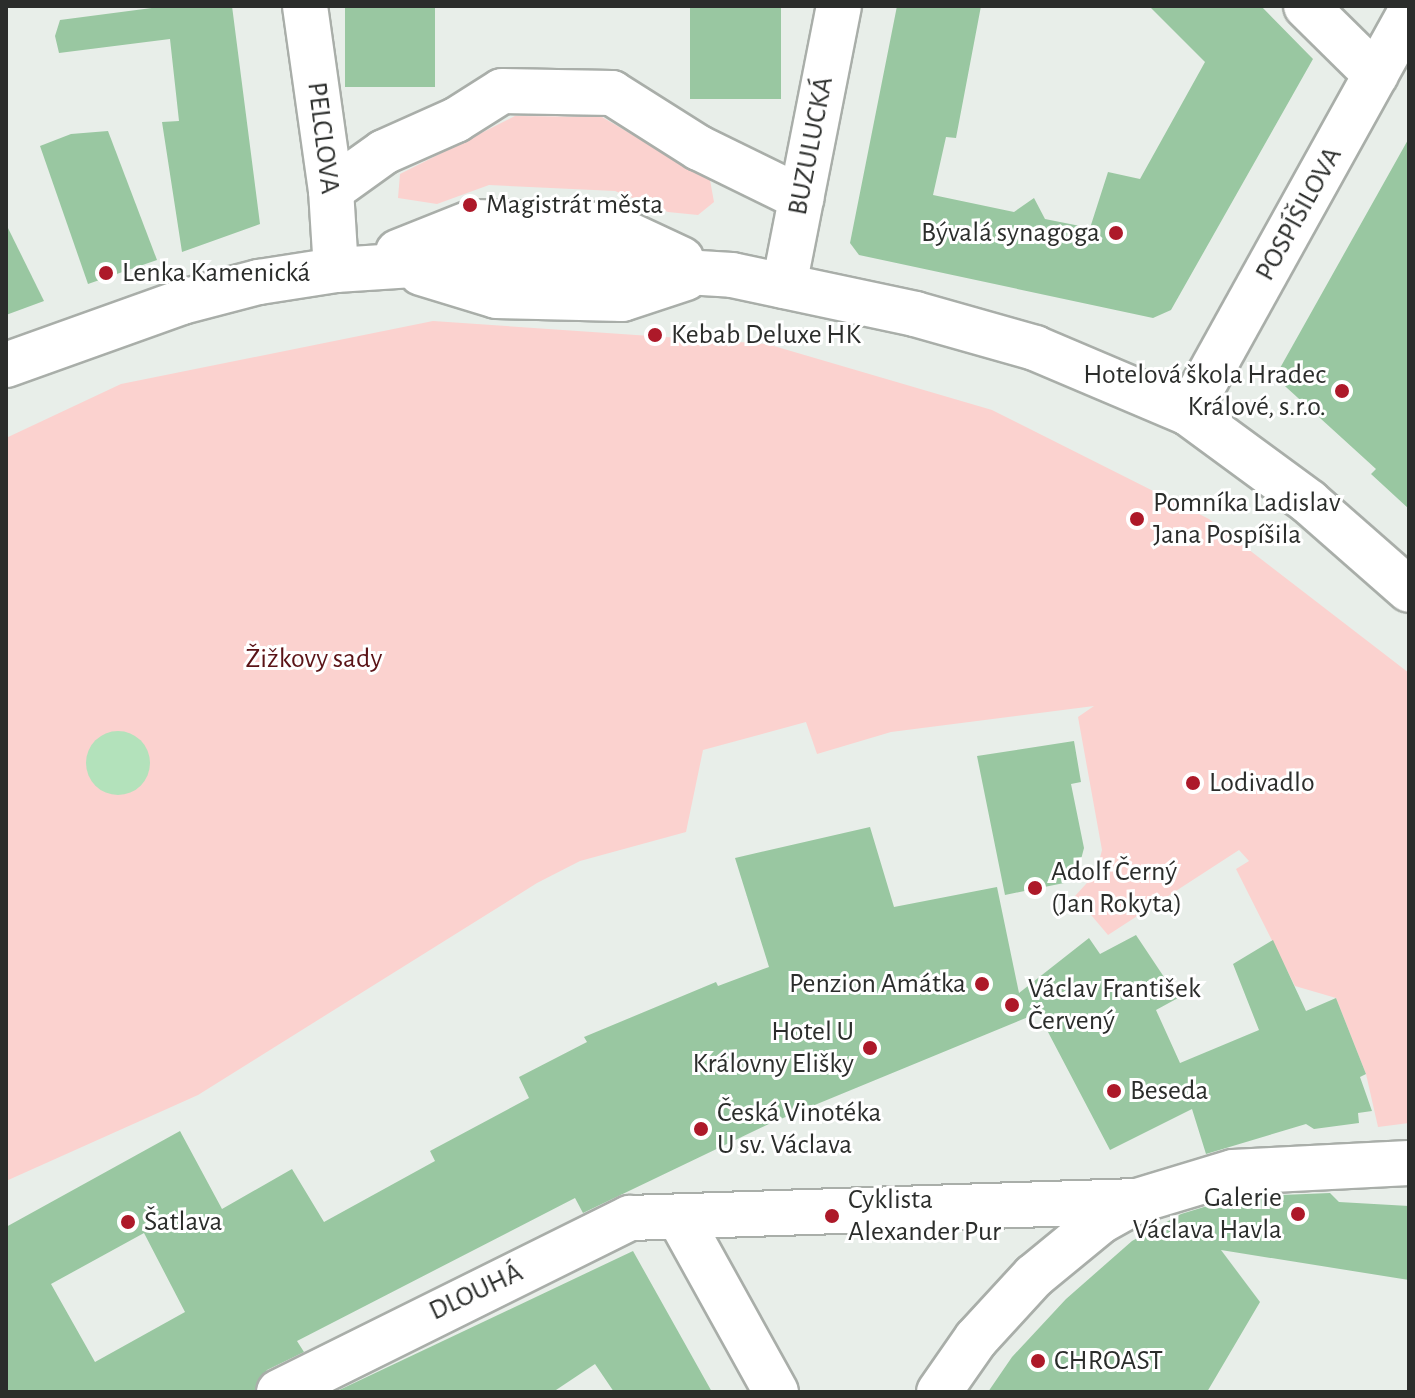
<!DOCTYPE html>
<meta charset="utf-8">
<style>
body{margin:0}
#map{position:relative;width:1415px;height:1398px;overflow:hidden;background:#e8eee9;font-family:"Alegreya Sans",sans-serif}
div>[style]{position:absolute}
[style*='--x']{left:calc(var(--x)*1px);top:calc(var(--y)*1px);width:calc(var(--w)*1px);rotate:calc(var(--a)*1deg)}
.green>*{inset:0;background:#fbd2cf}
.water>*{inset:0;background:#b3e2bb}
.round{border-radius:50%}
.building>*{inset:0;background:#99c7a1;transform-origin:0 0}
.roads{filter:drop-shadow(2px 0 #a9aea9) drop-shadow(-2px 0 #a9aea9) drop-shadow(0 2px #a9aea9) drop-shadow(0 -2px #a9aea9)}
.minor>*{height:44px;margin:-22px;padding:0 22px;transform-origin:22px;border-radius:22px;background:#fff}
.dots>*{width:22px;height:22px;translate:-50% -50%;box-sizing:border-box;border:4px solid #fff;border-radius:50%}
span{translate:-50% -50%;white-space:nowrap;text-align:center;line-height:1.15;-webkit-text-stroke:6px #fff;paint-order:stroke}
.street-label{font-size:28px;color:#2b2d2b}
.poi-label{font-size:28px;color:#2b2d2b}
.left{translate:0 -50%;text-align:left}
.right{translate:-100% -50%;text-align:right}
.park-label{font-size:28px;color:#5a1316}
.frame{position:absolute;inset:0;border:8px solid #2b2d2b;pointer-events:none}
</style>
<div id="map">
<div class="green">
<div style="clip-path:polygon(515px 116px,602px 117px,710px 180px,714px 202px,698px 215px,668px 212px,615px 191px,489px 185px,437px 204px,398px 198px,400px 174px)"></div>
<div style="clip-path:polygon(433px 321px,767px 344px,992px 410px,1209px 519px,1409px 673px,1409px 1123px,1378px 1127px,1366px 1074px,1336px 998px,1295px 986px,1236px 869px,1249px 861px,1239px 850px,1108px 935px,1075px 896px,1096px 873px,1102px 850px,1078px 717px,1094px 706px,891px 732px,817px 754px,806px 722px,703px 750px,686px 832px,580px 861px,537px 883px,198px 1095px,6px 1181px,6px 438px,121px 384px)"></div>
</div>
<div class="water">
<div class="round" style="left:86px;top:731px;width:64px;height:64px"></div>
</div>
<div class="building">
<div style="clip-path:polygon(167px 6px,232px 6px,260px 224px,182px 252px,162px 122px,179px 121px,170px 39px,59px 53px,55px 36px,60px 20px)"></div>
<div style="left:345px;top:6px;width:90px;height:81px"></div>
<div style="left:690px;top:6px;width:91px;height:93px"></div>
<div style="clip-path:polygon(897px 6px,981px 6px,956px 138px,946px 137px,933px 195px,1014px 212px,1034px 198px,1045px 219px,1090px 228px,1108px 172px,1140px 179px,1205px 62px,1149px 6px,1261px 6px,1313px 59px,1171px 310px,1153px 318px,859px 255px,850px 243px)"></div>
<div style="clip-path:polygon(108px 131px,157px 260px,88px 284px,40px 146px,71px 134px)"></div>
<div style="clip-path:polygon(1409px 138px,1409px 509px,1371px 474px,1376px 469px,1275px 377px)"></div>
<div style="clip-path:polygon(6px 224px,44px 301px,6px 315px)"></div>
<div style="clip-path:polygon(1074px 741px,1081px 782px,1071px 784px,1084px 848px,1079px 867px,1064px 883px,1005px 895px,977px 756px)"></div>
<div style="clip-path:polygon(evenodd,870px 827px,894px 907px,997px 887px,1019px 993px,1089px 938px,1100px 954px,1136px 935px,1178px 998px,1156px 1010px,1180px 1063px,1259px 1030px,1233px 964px,1273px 940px,1306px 1011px,1336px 998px,1366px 1074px,1360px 1077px,1372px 1111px,1358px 1113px,1359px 1123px,1314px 1129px,1306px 1124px,1206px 1154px,1192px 1109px,1110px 1150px,1038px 1013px,771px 1123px,583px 1213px,575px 1198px,297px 1341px,304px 1352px,267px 1370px,254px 1392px,6px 1392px,6px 1227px,180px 1131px,222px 1209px,292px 1169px,324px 1222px,435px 1161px,430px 1151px,529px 1098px,519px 1077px,587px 1042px,584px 1037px,716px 982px,718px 986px,769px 967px,735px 858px,870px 827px,144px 1233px,185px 1312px,95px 1362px,51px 1284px,144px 1233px)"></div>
<div style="clip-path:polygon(1330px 1193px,1339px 1202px,1409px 1206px,1409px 1280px,1221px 1250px,1260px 1302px,1207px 1392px,988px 1392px,1012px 1357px,1066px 1299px,1132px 1241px,1181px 1214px,1237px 1197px)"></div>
<div style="clip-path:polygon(633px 1251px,712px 1392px,614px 1392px,595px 1364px,553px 1392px,335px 1392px)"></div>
</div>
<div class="roads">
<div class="minor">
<div style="--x:305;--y:6;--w:186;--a:82"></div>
<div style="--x:331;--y:190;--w:80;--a:86.4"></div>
<div style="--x:1306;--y:6;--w:98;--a:44.6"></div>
<div style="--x:331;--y:190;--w:65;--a:-35.6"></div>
<div style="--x:384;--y:152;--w:79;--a:-24"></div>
<div style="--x:456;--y:120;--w:54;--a:-32.2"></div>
<div style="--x:502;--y:91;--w:110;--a:1"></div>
<div style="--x:612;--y:93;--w:103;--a:32.3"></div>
<div style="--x:699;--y:148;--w:114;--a:26.1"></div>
<div style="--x:398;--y:252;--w:81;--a:-21.8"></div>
<div style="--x:473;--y:222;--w:135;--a:1.3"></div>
<div style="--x:608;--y:225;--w:81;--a:25"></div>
<div style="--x:421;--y:273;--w:78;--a:17"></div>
<div style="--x:496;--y:296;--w:126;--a:1.4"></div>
<div style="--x:622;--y:299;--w:67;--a:-18.2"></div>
<div style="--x:784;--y:286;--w:285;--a:-78.9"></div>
<div style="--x:6;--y:365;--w:187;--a:-19.7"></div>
<div style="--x:182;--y:302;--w:80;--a:-14.6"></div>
<div style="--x:259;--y:282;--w:78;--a:-8.9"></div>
<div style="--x:336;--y:270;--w:153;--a:-3.7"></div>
<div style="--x:489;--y:260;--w:243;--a:3.5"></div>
<div style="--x:732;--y:275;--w:187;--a:12"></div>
<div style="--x:915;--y:314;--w:125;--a:15.8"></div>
<div style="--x:1035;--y:348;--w:166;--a:23"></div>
<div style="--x:1188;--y:413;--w:150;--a:36.3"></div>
<div style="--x:1309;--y:502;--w:133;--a:41.3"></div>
<div style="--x:1188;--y:413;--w:455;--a:-61"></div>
<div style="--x:679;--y:1217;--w:200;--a:61"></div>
<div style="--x:279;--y:1392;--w:392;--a:-26.4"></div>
<div style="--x:630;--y:1218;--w:507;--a:-1.92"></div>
<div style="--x:939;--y:1392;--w:65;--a:-55.1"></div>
<div style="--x:976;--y:1339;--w:86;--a:-47.4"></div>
<div style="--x:1034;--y:1276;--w:87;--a:-39.4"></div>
<div style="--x:1101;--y:1221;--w:41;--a:-29.1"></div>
<div style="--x:1137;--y:1201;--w:100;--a:-16.8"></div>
<div style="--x:1233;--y:1172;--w:176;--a:-2.9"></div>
</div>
</div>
<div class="dots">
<div style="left:470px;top:205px;background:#ad1929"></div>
<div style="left:1116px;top:233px;background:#ad1929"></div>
<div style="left:106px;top:273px;background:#ad1929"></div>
<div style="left:655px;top:335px;background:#ad1929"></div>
<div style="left:1342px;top:391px;background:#ad1929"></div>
<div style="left:1137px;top:519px;background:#ad1929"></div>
<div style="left:1193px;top:783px;background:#ad1929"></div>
<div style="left:1035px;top:888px;background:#ad1929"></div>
<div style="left:982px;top:984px;background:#ad1929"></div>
<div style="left:1012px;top:1005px;background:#ad1929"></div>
<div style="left:870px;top:1048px;background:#ad1929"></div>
<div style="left:1114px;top:1091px;background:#ad1929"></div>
<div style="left:701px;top:1129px;background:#ad1929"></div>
<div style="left:1298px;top:1214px;background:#ad1929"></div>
<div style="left:832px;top:1216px;background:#ad1929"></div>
<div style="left:128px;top:1222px;background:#ad1929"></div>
<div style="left:1038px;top:1361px;background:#ad1929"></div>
</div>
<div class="street-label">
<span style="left:323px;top:138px;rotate:83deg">PELCLOVA</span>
<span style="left:811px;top:146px;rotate:-79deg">BUZULUCKÁ</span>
<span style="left:1299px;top:214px;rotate:-61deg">POSPÍŠILOVA</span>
<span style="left:476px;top:1292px;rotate:-25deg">DLOUHÁ</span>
</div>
<div class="poi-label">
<span class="left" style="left:486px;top:205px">Magistrát města</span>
<span class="right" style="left:1100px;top:233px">Bývalá synagoga</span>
<span class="left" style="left:122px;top:273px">Lenka Kamenická</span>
<span class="left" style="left:671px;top:335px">Kebab Deluxe HK</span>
<span class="right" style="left:1326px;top:391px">Hotelová škola Hradec<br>Králové, s.r.o.</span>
<span class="left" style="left:1153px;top:519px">Pomníka Ladislav<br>Jana Pospíšila</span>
<span class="left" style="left:1209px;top:783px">Lodivadlo</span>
<span class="left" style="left:1051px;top:888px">Adolf Černý<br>(Jan Rokyta)</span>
<span class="right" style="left:966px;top:984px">Penzion Amátka</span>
<span class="left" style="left:1028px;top:1005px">Václav František<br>Červený</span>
<span class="right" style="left:854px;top:1048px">Hotel U<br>Královny Elišky</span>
<span class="left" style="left:1130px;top:1091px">Beseda</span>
<span class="left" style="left:717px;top:1129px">Česká Vinotéka<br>U sv. Václava</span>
<span class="right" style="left:1282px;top:1214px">Galerie<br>Václava Havla</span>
<span class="left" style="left:848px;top:1216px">Cyklista<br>Alexander Pur</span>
<span class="left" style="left:144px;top:1222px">Šatlava</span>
<span class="left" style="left:1054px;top:1361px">CHROAST</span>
</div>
<div class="park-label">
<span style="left:314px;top:659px">Žižkovy sady</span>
</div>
<div class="frame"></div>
</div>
